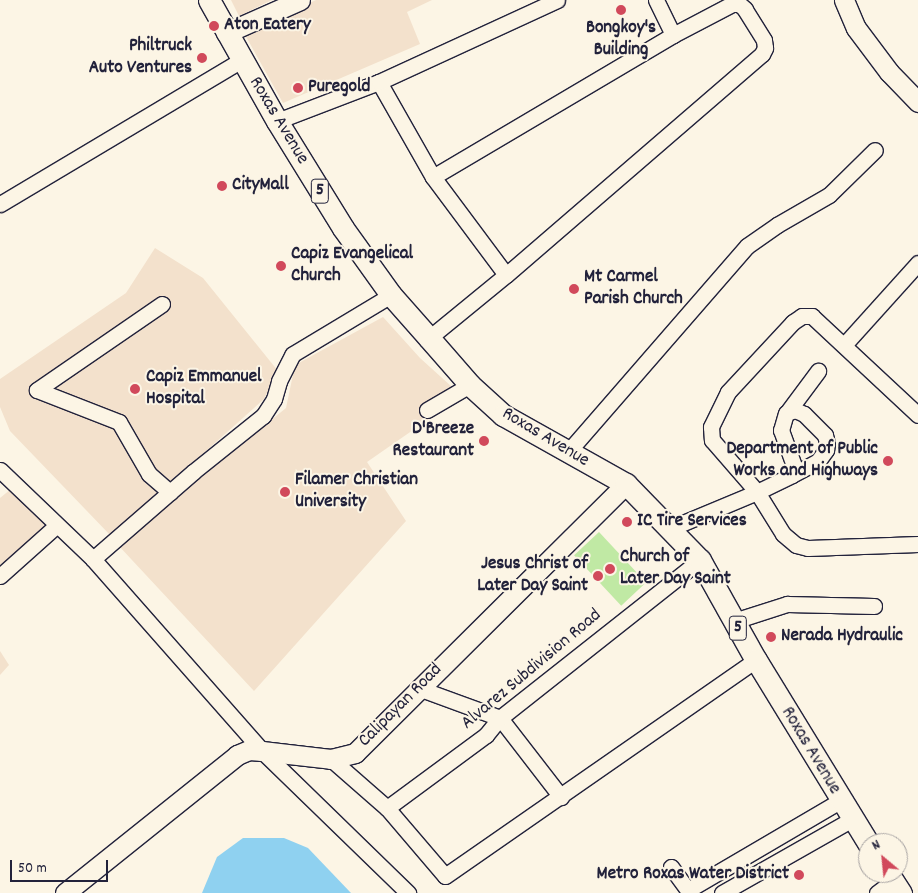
<!DOCTYPE html>
<style>
body{margin:0}
#map{position:relative;width:918px;height:893px;overflow:hidden;background:#fcf5e5;font-family:Dekko,sans-serif}
div>[style]{position:absolute}
[style*='--x']{left:calc(var(--x)*1px);top:calc(var(--y)*1px);width:calc(var(--w)*1px);rotate:calc(var(--a)*1deg)}
.built>*{inset:0;background:#f3e1cc}
.green>*{inset:0;background:#c0e9a4;transform-origin:0 0}
.water>*{inset:0;background:#8fd1f0}
.roads{filter:drop-shadow(1px 0 #22223b) drop-shadow(-1px 0 #22223b) drop-shadow(0 1px #22223b) drop-shadow(0 -1px #22223b)}
.minor>*{height:15px;margin:-7.5px;padding:0 7.5px;transform-origin:7.5px;border-radius:7.5px;background:#fcf5e5}
.major>*{height:19px;margin:-9.5px;padding:0 9.5px;transform-origin:9.5px;border-radius:9.5px;background:#fcf5e5}
.highway>*{height:21px;margin:-10.5px;padding:0 10.5px;transform-origin:10.5px;border-radius:10.5px;background:#fcf5e5}
.dots>*{width:14px;height:14px;translate:-50% -50%;box-sizing:border-box;border:2px solid #fcf5e5;border-radius:50%}
span{translate:-50% -50%;white-space:nowrap;text-align:center;line-height:1.15;-webkit-text-stroke:4px #fcf5e5;paint-order:stroke}
.shield-label span{padding:1px 4px;background:#fcf5e5;border:1px solid;border-radius:4px;-webkit-text-stroke-width:0}
.shield-label{font-size:18px;color:#22223b;font-weight:700}
.poi-label{font-size:19px;color:#22223b;font-weight:700}
.left{translate:0 -50%;text-align:left}
.right{translate:-100% -50%;text-align:right}
.street-label{font-size:19px;color:#22223b}
.north{position:absolute;left:858px;top:833px;width:50px;height:50px;box-sizing:border-box;background:#fcf5e5;border:1px solid #a5a1a1;border-radius:50%;rotate:332deg;font-size:14px;font-weight:700;line-height:20px;text-align:center;color:#22223b}
.north::after{content:'';display:block;margin:auto;width:18px;height:22px;background:#d1495b;clip-path:polygon(50% 0,100% 100%,50% 72%,0 100%)}
.scale{position:absolute;left:10px;top:860px;width:98px;height:22px;box-sizing:border-box;border:2px solid #22223b;border-top:0;padding-left:6px;font-size:15px;line-height:18px;white-space:nowrap;color:#22223b;-webkit-text-stroke:4px #fcf5e5;paint-order:stroke}
</style>
<div id="map">
<div class="built">
<div style="clip-path:polygon(231px 0,272px 0,239px 16px)"></div>
<div style="clip-path:polygon(316px 0,432px 0,407px 12px,420px 44px,283px 103px,244px 33px)"></div>
<div style="clip-path:polygon(155px 248px,203px 278px,278px 371px,264px 399px,111px 536px,10px 431px,0 407px,0 379px,126px 293px)"></div>
<div style="clip-path:polygon(383px 317px,420px 358px,462px 396px,367px 462px,406px 521px,254px 691px,118px 545px,286px 408px,295px 365px)"></div>
<div style="clip-path:polygon(11px 489px,54px 534px,0 580px,0 498px)"></div>
<div style="clip-path:polygon(0 651px,9px 665px,0 675px)"></div>
</div>
<div class="green">
<div style="left:599px;top:532px;width:69px;height:34px;rotate:47deg"></div>
</div>
<div class="water">
<div style="clip-path:polygon(243px 838px,284px 838px,308px 848px,351px 893px,202px 893px,217px 857px)"></div>
</div>
<div class="roads">
<div class="minor">
<div style="--x:656;--y:0;--w:39;--a:64"></div>
<div style="--x:379;--y:82;--w:109;--a:60.4"></div>
<div style="--x:433;--y:177;--w:122;--a:53.3"></div>
<div style="--x:277;--y:121;--w:109;--a:-20.9"></div>
<div style="--x:379;--y:82;--w:196;--a:-24.7"></div>
<div style="--x:0;--y:204;--w:282;--a:-30.8"></div>
<div style="--x:162;--y:304;--w:152;--a:145.5"></div>
<div style="--x:37;--y:390;--w:88;--a:21.3"></div>
<div style="--x:119;--y:422;--w:60;--a:60"></div>
<div style="--x:149;--y:474;--w:28;--a:41"></div>
<div style="--x:429;--y:338;--w:99;--a:-39.3"></div>
<div style="--x:506;--y:275;--w:338;--a:-40.8"></div>
<div style="--x:762;--y:54;--w:7;--a:-63"></div>
<div style="--x:765;--y:48;--w:8;--a:-97"></div>
<div style="--x:764;--y:40;--w:36;--a:-122"></div>
<div style="--x:745;--y:9;--w:8;--a:-140"></div>
<div style="--x:739;--y:4;--w:7;--a:180"></div>
<div style="--x:732;--y:4;--w:67;--a:152.3"></div>
<div style="--x:673;--y:35;--w:279;--a:149.4"></div>
<div style="--x:845;--y:344;--w:109;--a:-48"></div>
<div style="--x:427;--y:410;--w:50;--a:-30.2"></div>
<div style="--x:789;--y:410;--w:49;--a:-53.4"></div>
<div style="--x:918;--y:415;--w:145;--a:-137"></div>
<div style="--x:812;--y:316;--w:10;--a:180"></div>
<div style="--x:802;--y:316;--w:11;--a:146"></div>
<div style="--x:793;--y:322;--w:96;--a:132.9"></div>
<div style="--x:728;--y:392;--w:39;--a:116"></div>
<div style="--x:711;--y:427;--w:13;--a:86"></div>
<div style="--x:712;--y:440;--w:69;--a:49.1"></div>
<div style="--x:757;--y:492;--w:49;--a:58.2"></div>
<div style="--x:783;--y:534;--w:17;--a:40"></div>
<div style="--x:796;--y:545;--w:12;--a:14"></div>
<div style="--x:808;--y:548;--w:110;--a:-2.1"></div>
<div style="--x:567;--y:453;--w:274;--a:-49"></div>
<div style="--x:747;--y:246;--w:37;--a:-35"></div>
<div style="--x:777;--y:225;--w:60;--a:-30"></div>
<div style="--x:829;--y:195;--w:64;--a:-44.4"></div>
<div style="--x:0;--y:470;--w:129;--a:43.7"></div>
<div style="--x:93;--y:559;--w:256;--a:48.6"></div>
<div style="--x:262;--y:751;--w:204;--a:44.2"></div>
<div style="--x:671;--y:528;--w:93;--a:-22.7"></div>
<div style="--x:757;--y:492;--w:39;--a:-26"></div>
<div style="--x:792;--y:475;--w:30;--a:-28"></div>
<div style="--x:818;--y:461;--w:14;--a:-54"></div>
<div style="--x:826;--y:450;--w:7;--a:-82"></div>
<div style="--x:827;--y:443;--w:8;--a:-104"></div>
<div style="--x:825;--y:435;--w:30;--a:-135"></div>
<div style="--x:804;--y:414;--w:10;--a:-156"></div>
<div style="--x:795;--y:410;--w:9;--a:162"></div>
<div style="--x:786;--y:413;--w:18;--a:106"></div>
<div style="--x:781;--y:430;--w:38;--a:70"></div>
<div style="--x:794;--y:466;--w:9;--a:103"></div>
<div style="--x:93;--y:559;--w:133;--a:-41"></div>
<div style="--x:193;--y:472;--w:90;--a:-38.7"></div>
<div style="--x:263;--y:416;--w:20;--a:-57"></div>
<div style="--x:274;--y:399;--w:19;--a:-74"></div>
<div style="--x:279;--y:381;--w:30;--a:-63"></div>
<div style="--x:293;--y:354;--w:114;--a:-31"></div>
<div style="--x:0;--y:576;--w:75;--a:-41.8"></div>
<div style="--x:734;--y:621;--w:56;--a:-17.8"></div>
<div style="--x:787;--y:604;--w:87;--a:1.3"></div>
<div style="--x:418;--y:688;--w:87;--a:20.1"></div>
<div style="--x:500;--y:718;--w:100;--a:52.3"></div>
<div style="--x:331;--y:759;--w:74;--a:41.2"></div>
<div style="--x:387;--y:808;--w:89;--a:49.5"></div>
<div style="--x:445;--y:876;--w:379;--a:-34.8"></div>
<div style="--x:387;--y:808;--w:123;--a:-36.4"></div>
<div style="--x:486;--y:735;--w:22;--a:-51"></div>
<div style="--x:500;--y:718;--w:255;--a:-38.3"></div>
<div style="--x:671;--y:867;--w:29;--a:54"></div>
<div style="--x:688;--y:890;--w:176;--a:-30.4"></div>
<div style="--x:722;--y:893;--w:150;--a:-29.6"></div>
<div style="--x:877;--y:893;--w:20;--a:-37"></div>
</div>
<div class="major">
<div style="--x:844;--y:0;--w:30;--a:67"></div>
<div style="--x:856;--y:28;--w:55;--a:53.1"></div>
<div style="--x:889;--y:72;--w:42;--a:46"></div>
<div style="--x:226;--y:33;--w:81;--a:-24"></div>
<div style="--x:65;--y:893;--w:221;--a:-38.7"></div>
<div style="--x:237;--y:755;--w:13;--a:-23"></div>
<div style="--x:249;--y:750;--w:13;--a:4"></div>
<div style="--x:262;--y:751;--w:69;--a:6.6"></div>
<div style="--x:331;--y:759;--w:25;--a:-14"></div>
<div style="--x:355;--y:753;--w:382;--a:-44.8"></div>
</div>
<div class="highway">
<div style="--x:209;--y:0;--w:139;--a:60.7"></div>
<div style="--x:277;--y:121;--w:126;--a:58.3"></div>
<div style="--x:343;--y:228;--w:82;--a:54.4"></div>
<div style="--x:391;--y:295;--w:57;--a:48.5"></div>
<div style="--x:429;--y:338;--w:62;--a:48.9"></div>
<div style="--x:470;--y:385;--w:45;--a:42.3"></div>
<div style="--x:503;--y:415;--w:141;--a:29.3"></div>
<div style="--x:626;--y:484;--w:106;--a:45.8"></div>
<div style="--x:700;--y:560;--w:115;--a:60.8"></div>
<div style="--x:756;--y:660;--w:215;--a:58.5"></div>
<div style="--x:888;--y:873;--w:24;--a:57"></div>
</div>
</div>
<div class="dots">
<div style="left:621px;top:10px;background:#d1495b"></div>
<div style="left:214px;top:26px;background:#d1495b"></div>
<div style="left:202px;top:58px;background:#d1495b"></div>
<div style="left:298px;top:88px;background:#d1495b"></div>
<div style="left:222px;top:186px;background:#d1495b"></div>
<div style="left:281px;top:266px;background:#d1495b"></div>
<div style="left:574px;top:289px;background:#d1495b"></div>
<div style="left:135px;top:389px;background:#d1495b"></div>
<div style="left:484px;top:441px;background:#d1495b"></div>
<div style="left:888px;top:461px;background:#d1495b"></div>
<div style="left:285px;top:492px;background:#d1495b"></div>
<div style="left:627px;top:522px;background:#d1495b"></div>
<div style="left:610px;top:569px;background:#d1495b"></div>
<div style="left:598px;top:576px;background:#d1495b"></div>
<div style="left:771px;top:637px;background:#d1495b"></div>
<div style="left:799px;top:875px;background:#d1495b"></div>
</div>
<div class="shield-label">
<span style="left:320px;top:191px">5</span>
<span style="left:738px;top:628px">5</span>
</div>
<div class="poi-label">
<span class="left" style="left:224px;top:26px">Aton Eatery</span>
<span style="left:621px;top:40px">Bongkoy's<br>Building</span>
<span class="right" style="left:192px;top:58px">Philtruck<br>Auto Ventures</span>
<span class="left" style="left:308px;top:88px">Puregold</span>
<span class="left" style="left:232px;top:186px">CityMall</span>
<span class="left" style="left:291px;top:266px">Capiz Evangelical<br>Church</span>
<span class="left" style="left:584px;top:289px">Mt Carmel<br>Parish Church</span>
<span class="left" style="left:146px;top:389px">Capiz Emmanuel<br>Hospital</span>
<span class="right" style="left:474px;top:441px">D'Breeze<br>Restaurant</span>
<span class="right" style="left:878px;top:461px">Department of Public<br>Works and Highways</span>
<span class="left" style="left:295px;top:492px">Filamer Christian<br>University</span>
<span class="left" style="left:637px;top:522px">IC Tire Services</span>
<span class="left" style="left:620px;top:569px">Church of<br>Later Day Saint</span>
<span class="right" style="left:588px;top:576px">Jesus Christ of<br>Later Day Saint</span>
<span class="left" style="left:781px;top:637px">Nerada Hydraulic</span>
<span class="right" style="left:789px;top:875px">Metro Roxas Water District</span>
</div>
<div class="street-label">
<span style="left:278px;top:121px;rotate:59deg">Roxas Avenue</span>
<span style="left:545px;top:438px;rotate:31deg">Roxas Avenue</span>
<span style="left:532px;top:670px;rotate:-40deg">Alvarez Subdivision Road</span>
<span style="left:401px;top:706px;rotate:-45deg">Calipayan Road</span>
<span style="left:810px;top:751px;rotate:59deg">Roxas Avenue</span>
</div>
<div class="north">N</div>
<div class="scale">50 m</div>
</div>
